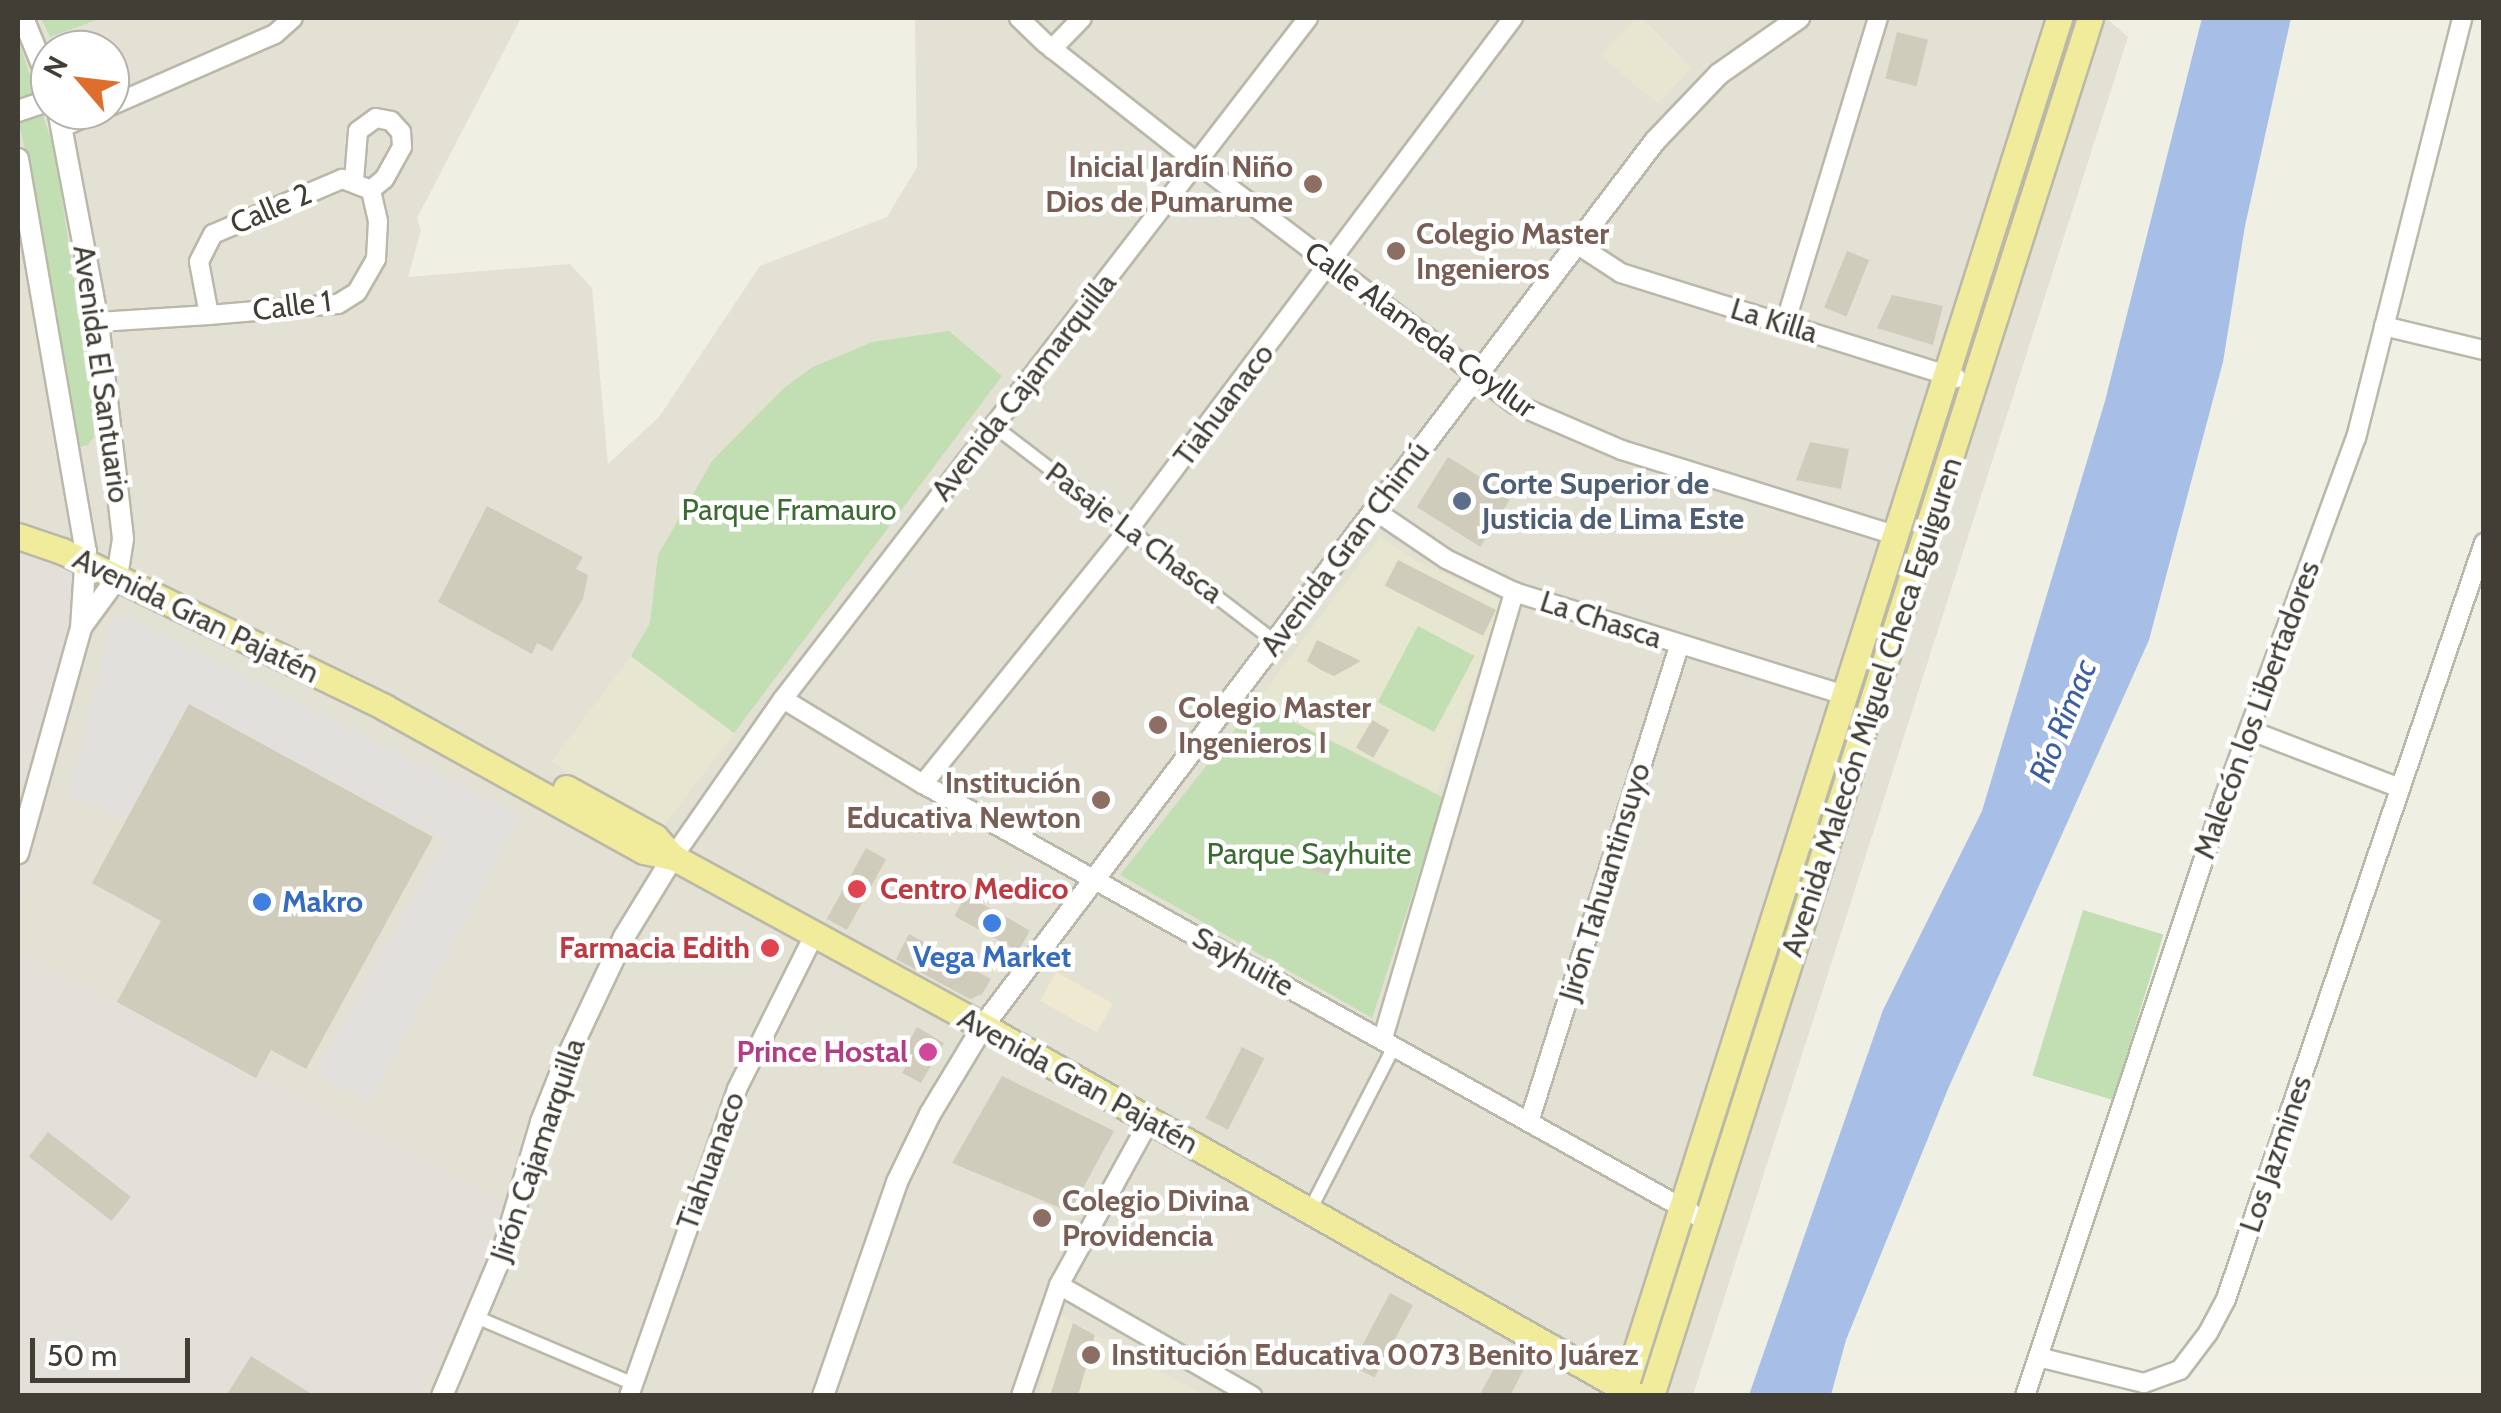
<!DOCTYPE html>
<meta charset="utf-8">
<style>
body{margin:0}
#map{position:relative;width:2501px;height:1413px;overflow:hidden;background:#f0efe4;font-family:Cabin,sans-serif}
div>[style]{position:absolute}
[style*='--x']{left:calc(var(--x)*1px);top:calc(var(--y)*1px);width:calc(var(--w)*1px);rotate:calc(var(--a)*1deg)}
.residential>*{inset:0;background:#e3e1d3}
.commercial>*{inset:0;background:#f0e9d1;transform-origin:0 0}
.industrial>*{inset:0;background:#e2e0d9}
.education>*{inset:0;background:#e7e6d0;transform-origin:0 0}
.green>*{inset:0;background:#c1dfb2;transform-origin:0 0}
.parking>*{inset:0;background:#e1e0dc}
.water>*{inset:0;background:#a7bfe6}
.building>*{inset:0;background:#d0ccbb;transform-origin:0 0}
.roads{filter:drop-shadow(2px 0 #bab8a8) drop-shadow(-2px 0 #bab8a8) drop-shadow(0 2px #bab8a8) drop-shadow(0 -2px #bab8a8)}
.pedestrian>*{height:12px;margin:-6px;padding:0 6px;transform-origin:6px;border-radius:6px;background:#fff}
.minor>*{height:18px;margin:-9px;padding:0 9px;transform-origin:9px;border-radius:9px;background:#fff}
.tertiary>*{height:20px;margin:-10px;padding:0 10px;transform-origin:10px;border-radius:10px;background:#fff}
.primary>*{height:25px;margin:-12.5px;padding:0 12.5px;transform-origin:12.5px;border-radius:12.5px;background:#f1eb9c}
.dots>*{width:28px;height:28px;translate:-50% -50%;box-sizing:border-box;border:5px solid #fff;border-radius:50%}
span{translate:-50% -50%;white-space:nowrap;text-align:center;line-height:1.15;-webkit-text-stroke:9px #fff;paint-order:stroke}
.education-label{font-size:30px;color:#785e54;font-weight:700}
.right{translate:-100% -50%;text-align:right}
.left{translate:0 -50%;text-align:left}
.street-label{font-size:30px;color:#413f35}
.service-label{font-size:30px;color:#4e5e75;font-weight:700}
.park-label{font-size:30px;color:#3a6b30}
.health-label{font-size:30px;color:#be3a42;font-weight:700}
.shop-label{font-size:30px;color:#366cbe;font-weight:700}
.hotel-label{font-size:30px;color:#b23c85;font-weight:700}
.water-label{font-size:32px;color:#3c609f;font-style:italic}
.frame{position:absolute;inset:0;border:20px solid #413f35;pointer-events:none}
.north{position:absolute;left:30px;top:30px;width:100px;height:100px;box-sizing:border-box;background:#fff;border:2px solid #b3b2ae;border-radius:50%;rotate:298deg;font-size:28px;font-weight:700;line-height:40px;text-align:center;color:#413f35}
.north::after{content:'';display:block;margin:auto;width:35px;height:45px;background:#df6d2c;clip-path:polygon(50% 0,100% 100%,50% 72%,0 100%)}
.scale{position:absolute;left:30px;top:1338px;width:160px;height:45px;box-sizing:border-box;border:5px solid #413f35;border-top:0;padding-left:12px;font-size:30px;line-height:35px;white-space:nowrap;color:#413f35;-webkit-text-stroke:8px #fff;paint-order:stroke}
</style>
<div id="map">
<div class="residential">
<div style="clip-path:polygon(evenodd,18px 18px,521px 18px,417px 218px,421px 230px,408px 277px,570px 264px,592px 288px,608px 464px,659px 417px,760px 266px,887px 217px,917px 167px,915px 18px,2106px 18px,2128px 37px,1693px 1395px,18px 1395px,18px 18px,50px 50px,110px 50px,110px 110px,50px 110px,50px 50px)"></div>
</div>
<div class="commercial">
<div style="left:1056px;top:972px;width:65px;height:33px;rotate:29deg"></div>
</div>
<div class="industrial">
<div style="clip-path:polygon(18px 540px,100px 572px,18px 920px)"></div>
<div style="clip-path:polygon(18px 951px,515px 1207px,424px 1395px,18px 1395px)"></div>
</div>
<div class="education">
<div style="clip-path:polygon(1637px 18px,1642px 18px,1691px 68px,1658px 104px,1600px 55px)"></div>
<div style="clip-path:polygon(1380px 536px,1415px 560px,1501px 601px,1437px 793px,1256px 703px)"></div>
<div style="left:631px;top:656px;width:129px;height:131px;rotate:37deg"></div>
<div style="clip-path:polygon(1061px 1315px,1204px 1395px,1038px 1396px)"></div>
</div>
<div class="green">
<div style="clip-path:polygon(41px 18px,102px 18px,50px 37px)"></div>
<div style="clip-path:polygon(18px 39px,55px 152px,94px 414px,94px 437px,88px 445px,79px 447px,69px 438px,40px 220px,18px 118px)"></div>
<div style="clip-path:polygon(949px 331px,1002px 376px,734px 733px,631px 656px,650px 623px,658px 555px,712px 461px,783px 389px,811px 368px,872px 342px)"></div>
<div style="left:1418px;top:626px;width:64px;height:86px;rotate:28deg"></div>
<div style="clip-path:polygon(1256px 703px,1444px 798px,1372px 1018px,1120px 875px)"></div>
<div style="left:2083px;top:910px;width:84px;height:173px;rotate:17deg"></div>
</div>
<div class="parking">
<div style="clip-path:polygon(128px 616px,521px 816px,369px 1103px,315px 1075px,445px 840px,190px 705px,125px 821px,69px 796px,113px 617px)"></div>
</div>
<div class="water">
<div style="clip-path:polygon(2202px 18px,2291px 18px,2245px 226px,2223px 362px,2149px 640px,1948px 1089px,1846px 1340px,1831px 1395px,1749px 1395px,1883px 1010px,1982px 811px,2105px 401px)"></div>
</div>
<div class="building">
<div style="left:1897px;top:32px;width:32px;height:48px;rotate:14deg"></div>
<div style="left:1847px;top:251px;width:24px;height:61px;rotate:22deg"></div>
<div style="clip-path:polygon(1892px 295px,1943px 306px,1933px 345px,1877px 328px)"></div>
<div style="clip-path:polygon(1810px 442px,1849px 449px,1841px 489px,1796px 480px)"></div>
<div style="left:1448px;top:457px;width:75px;height:59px;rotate:32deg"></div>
<div style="clip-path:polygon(487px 506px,583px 557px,576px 569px,588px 575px,583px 599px,552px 651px,537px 643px,532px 654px,438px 602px)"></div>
<div style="left:1398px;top:560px;width:110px;height:29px;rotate:27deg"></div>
<div style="clip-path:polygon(1317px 640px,1361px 661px,1334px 676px,1319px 669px,1307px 661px)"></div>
<div style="clip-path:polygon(189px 704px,433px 837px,306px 1069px,271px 1050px,256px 1078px,117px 1002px,161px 921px,92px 883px)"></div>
<div style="left:1372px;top:720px;width:20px;height:32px;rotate:30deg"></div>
<div style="left:1319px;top:846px;width:17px;height:25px;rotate:17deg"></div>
<div style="left:866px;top:848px;width:23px;height:81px;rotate:29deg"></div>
<div style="left:966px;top:895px;width:73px;height:24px;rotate:29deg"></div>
<div style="clip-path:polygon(909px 934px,991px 979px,982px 994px,970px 999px,896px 959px)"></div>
<div style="clip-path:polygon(917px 1027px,944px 1043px,921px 1083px,902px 1073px,906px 1066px,898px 1062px)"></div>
<div style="left:1242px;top:1047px;width:25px;height:80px;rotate:27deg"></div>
<div style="clip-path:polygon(1002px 1076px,1114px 1131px,1070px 1212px,952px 1163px)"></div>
<div style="left:48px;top:1132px;width:105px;height:31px;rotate:38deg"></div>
<div style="left:1390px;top:1293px;width:26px;height:82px;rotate:28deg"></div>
<div style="clip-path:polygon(1073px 1323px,1095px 1335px,1078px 1396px,1050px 1396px)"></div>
<div style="clip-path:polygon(251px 1356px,315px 1396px,226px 1396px)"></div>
<div style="clip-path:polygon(1501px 1356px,1524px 1369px,1510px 1396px,1479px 1396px)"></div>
</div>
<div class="roads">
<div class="pedestrian">
<div style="--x:994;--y:426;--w:353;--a:37.5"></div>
<div style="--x:1309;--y:1212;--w:188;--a:-62.8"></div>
<div style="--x:476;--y:1317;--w:172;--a:23"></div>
</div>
<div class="minor">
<div style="--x:1019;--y:18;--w:36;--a:44"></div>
<div style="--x:1045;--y:43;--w:209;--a:38.2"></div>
<div style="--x:1209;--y:172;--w:384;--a:37.2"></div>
<div style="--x:1515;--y:404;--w:116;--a:23.3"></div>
<div style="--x:1622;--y:450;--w:286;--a:17.3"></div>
<div style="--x:1052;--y:49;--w:43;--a:-45.9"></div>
<div style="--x:110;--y:106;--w:180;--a:-23.6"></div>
<div style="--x:275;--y:34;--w:24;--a:-42"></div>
<div style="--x:63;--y:127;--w:41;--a:-24.7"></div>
<div style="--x:354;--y:180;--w:49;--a:-85.3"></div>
<div style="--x:358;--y:131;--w:22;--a:-36"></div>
<div style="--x:376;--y:118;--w:15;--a:11"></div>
<div style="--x:391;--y:121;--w:15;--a:48"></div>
<div style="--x:401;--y:132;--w:15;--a:86"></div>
<div style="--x:402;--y:147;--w:37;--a:119"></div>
<div style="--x:384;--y:179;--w:17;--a:140"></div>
<div style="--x:1578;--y:245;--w:51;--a:33.1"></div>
<div style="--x:1621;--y:273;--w:352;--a:17.4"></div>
<div style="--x:98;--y:322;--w:111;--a:-3.6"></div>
<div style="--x:209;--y:315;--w:129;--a:-4.9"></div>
<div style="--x:338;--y:304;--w:22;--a:-32"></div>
<div style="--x:357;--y:292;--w:38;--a:-60"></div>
<div style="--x:376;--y:259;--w:38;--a:-87"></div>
<div style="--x:378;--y:221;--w:32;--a:-103"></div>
<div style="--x:371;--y:190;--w:31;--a:-159"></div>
<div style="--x:342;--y:179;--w:140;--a:156.9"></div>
<div style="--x:213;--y:234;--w:31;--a:117"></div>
<div style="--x:199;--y:262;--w:54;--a:79.3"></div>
<div style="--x:1785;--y:324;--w:320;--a:-73.1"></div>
<div style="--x:2384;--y:326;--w:103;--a:13.5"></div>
<div style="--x:1374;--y:510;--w:87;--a:34.2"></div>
<div style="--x:1446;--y:559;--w:76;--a:25.9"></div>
<div style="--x:1514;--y:592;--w:346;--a:17.3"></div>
<div style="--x:783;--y:699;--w:164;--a:31.3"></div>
<div style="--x:923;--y:784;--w:897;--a:29.17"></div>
<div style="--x:2249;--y:730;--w:162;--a:21"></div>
<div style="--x:923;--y:784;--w:328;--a:-51.1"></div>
<div style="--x:1129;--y:529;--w:639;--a:-53.08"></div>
<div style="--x:673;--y:857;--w:193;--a:-55.2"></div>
<div style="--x:783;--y:699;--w:860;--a:-52.37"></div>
<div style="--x:1383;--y:1038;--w:465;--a:-73.6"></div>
<div style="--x:1530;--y:1119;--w:497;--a:-72.5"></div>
<div style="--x:1059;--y:1285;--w:223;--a:29.9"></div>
<div style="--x:2038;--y:1357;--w:109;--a:13.8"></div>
<div style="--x:2144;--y:1383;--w:38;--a:-20"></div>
<div style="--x:2180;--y:1370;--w:46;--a:-52.9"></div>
<div style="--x:2208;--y:1333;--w:38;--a:-62"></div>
<div style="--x:2226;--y:1299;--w:799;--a:-71.16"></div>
<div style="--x:629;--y:1396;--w:325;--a:-70.6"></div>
<div style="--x:737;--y:1089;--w:172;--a:-63.4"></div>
<div style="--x:1021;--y:1396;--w:117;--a:-71.1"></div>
<div style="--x:1059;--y:1285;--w:187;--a:-61.2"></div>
<div style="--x:2025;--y:1396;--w:630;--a:-71.59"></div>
<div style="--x:2224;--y:798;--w:383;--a:-69.9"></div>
<div style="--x:2356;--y:438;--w:433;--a:-75.8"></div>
</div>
<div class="tertiary">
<div style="--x:23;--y:18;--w:71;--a:67.8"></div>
<div style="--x:58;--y:110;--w:216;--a:79.3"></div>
<div style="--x:98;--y:322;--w:218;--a:83.4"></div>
<div style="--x:123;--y:539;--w:39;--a:99"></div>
<div style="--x:117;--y:578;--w:59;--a:126.1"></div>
<div style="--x:18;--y:111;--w:34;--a:-19"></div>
<div style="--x:18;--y:159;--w:398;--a:80.2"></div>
<div style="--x:86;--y:551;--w:77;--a:93.7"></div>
<div style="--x:81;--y:628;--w:234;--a:105.6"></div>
<div style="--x:442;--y:1396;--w:154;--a:-67.1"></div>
<div style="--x:502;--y:1254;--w:138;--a:-73.5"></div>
<div style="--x:541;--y:1122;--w:62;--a:-68.4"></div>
<div style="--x:564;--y:1064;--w:140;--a:-64.7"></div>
<div style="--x:624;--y:937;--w:94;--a:-58.5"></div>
<div style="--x:823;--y:1396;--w:226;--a:-70.9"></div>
<div style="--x:897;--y:1182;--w:76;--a:-64.1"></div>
<div style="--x:930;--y:1114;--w:103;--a:-58.9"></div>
<div style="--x:983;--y:1026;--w:1111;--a:-52.79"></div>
<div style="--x:1655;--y:141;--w:93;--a:-46.3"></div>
<div style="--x:1719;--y:74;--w:98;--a:-35"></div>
</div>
<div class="primary">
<div style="--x:18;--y:536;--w:46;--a:18.8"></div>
<div style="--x:62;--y:551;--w:358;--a:25.8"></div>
<div style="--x:384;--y:707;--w:297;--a:29"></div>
<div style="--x:644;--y:851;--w:30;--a:12"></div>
<div style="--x:673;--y:857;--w:353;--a:28.6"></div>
<div style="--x:983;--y:1026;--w:751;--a:29.5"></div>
<div style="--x:566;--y:788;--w:102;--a:28.8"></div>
<div style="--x:655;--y:837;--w:27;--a:48"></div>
<div style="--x:1622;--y:1396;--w:1446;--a:-72.4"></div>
<div style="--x:1651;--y:1396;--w:1446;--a:-72.33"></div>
</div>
</div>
<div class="dots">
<div style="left:1313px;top:184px;background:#8d6e63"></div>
<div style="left:1396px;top:251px;background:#8d6e63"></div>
<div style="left:1462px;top:501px;background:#5c6f8a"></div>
<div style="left:1158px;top:725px;background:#8d6e63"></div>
<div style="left:1101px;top:800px;background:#8d6e63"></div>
<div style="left:857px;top:889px;background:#e0444e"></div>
<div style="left:262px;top:902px;background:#3f7fe0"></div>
<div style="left:992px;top:923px;background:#3f7fe0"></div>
<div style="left:770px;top:948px;background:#e0444e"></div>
<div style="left:928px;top:1052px;background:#d1479c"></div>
<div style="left:1042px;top:1218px;background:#8d6e63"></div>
<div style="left:1091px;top:1355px;background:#8d6e63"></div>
</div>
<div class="education-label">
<span class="right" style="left:1293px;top:184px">Inicial Jardín Niño<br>Dios de Pumarume</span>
<span class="left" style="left:1416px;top:251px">Colegio Master<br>Ingenieros</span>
<span class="left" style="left:1178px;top:725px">Colegio Master<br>Ingenieros I</span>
<span class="right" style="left:1081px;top:800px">Institución<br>Educativa Newton</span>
<span class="left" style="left:1062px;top:1218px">Colegio Divina<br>Providencia</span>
<span class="left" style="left:1111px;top:1355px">Institución Educativa 0073 Benito Juárez</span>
</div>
<div class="street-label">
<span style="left:271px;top:209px;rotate:-23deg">Calle 2</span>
<span style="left:292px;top:306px;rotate:-7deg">Calle 1</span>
<span style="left:1774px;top:321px;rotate:17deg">La Killa</span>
<span style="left:1420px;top:330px;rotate:36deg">Calle Alameda Coyllur</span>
<span style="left:101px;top:374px;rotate:82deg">Avenida El Santuario</span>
<span style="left:1024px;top:387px;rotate:-52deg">Avenida Cajamarquilla</span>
<span style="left:1224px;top:405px;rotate:-53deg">Tiahuanaco</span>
<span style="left:1134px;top:533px;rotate:37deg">Pasaje La Chasca</span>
<span style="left:1345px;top:549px;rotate:-53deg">Avenida Gran Chimú</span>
<span style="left:196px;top:616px;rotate:26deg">Avenida Gran Pajatén</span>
<span style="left:1601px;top:620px;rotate:18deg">La Chasca</span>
<span style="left:1872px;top:707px;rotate:-72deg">Avenida Malecón Miguel Checa Eguiguren</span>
<span style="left:2257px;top:710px;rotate:-70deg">Malecón los Libertadores</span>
<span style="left:1605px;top:882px;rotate:-73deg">Jirón Tahuantinsuyo</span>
<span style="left:1243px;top:962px;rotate:29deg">Sayhuite</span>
<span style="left:1078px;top:1081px;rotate:29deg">Avenida Gran Pajatén</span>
<span style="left:538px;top:1150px;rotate:-71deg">Jirón Cajamarquilla</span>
<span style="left:2276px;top:1154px;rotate:-71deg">Los Jazmines</span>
<span style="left:711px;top:1161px;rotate:-70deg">Tiahuanaco</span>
</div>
<div class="service-label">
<span class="left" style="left:1482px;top:501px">Corte Superior de<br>Justicia de Lima Este</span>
</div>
<div class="park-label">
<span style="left:789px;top:510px">Parque Framauro</span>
<span style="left:1309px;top:854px">Parque Sayhuite</span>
</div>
<div class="health-label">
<span class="left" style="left:880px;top:889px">Centro Medico</span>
<span class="right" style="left:750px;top:948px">Farmacia Edith</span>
</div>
<div class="shop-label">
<span class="left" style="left:282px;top:902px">Makro</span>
<span style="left:992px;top:957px">Vega Market</span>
</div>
<div class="hotel-label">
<span class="right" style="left:908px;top:1052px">Prince Hostal</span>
</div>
<div class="water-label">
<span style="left:2063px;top:721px;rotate:-68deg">Río Rímac</span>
</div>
<div class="frame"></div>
<div class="north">N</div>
<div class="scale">50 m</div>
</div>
